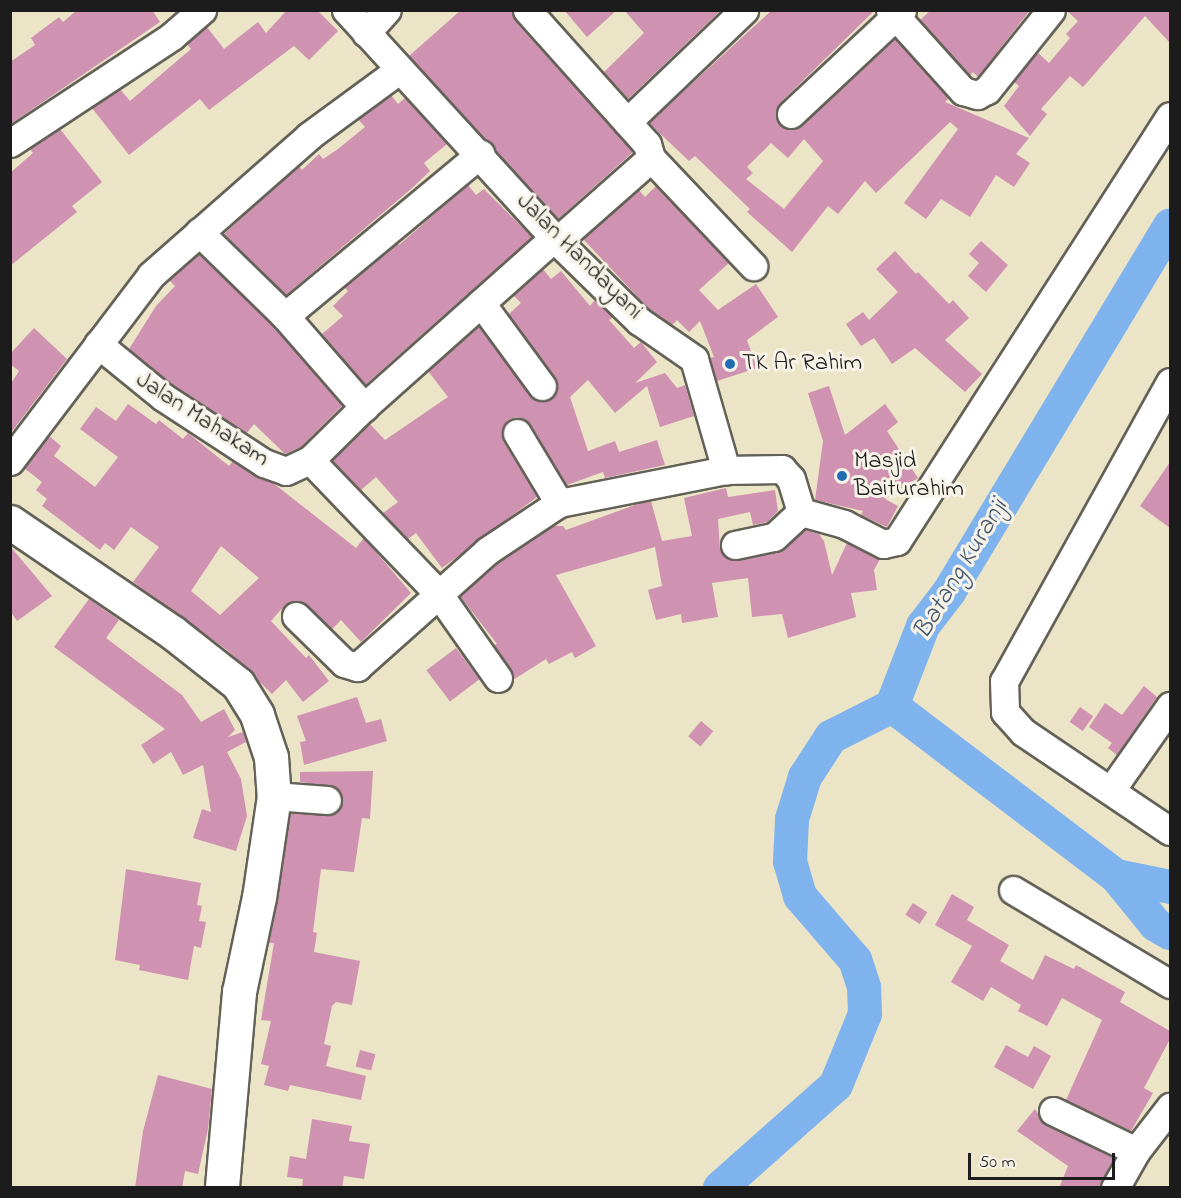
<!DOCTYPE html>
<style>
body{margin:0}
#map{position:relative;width:1181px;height:1198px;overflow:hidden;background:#ebe4c6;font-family:"Indie Flower",sans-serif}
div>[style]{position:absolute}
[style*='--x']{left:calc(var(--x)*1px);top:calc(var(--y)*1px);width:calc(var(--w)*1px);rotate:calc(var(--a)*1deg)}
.river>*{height:34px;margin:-17px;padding:0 17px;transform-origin:17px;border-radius:17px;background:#7fb3ed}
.building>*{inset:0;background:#cf92b0;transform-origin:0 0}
.roads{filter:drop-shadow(2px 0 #646258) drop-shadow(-2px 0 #646258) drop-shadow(0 2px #646258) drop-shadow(0 -2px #646258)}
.minor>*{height:27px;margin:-13.5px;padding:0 13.5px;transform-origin:13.5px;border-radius:13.5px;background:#fff}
.major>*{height:33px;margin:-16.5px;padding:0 16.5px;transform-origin:16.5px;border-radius:16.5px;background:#fff}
.dots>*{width:16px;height:16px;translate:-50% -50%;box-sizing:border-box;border:3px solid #f7f3e8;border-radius:50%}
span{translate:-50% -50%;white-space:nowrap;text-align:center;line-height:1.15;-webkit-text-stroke:6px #f7f3e8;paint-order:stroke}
.street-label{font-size:24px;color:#1c1c1c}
.poi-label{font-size:24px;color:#1c1c1c}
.left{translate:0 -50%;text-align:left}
.water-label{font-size:26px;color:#445870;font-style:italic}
.frame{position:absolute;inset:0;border:12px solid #1c1c1c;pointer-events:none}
.scale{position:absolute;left:968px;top:1153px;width:147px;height:27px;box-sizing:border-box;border:3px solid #1c1c1c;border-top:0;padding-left:8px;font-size:18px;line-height:21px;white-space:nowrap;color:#1c1c1c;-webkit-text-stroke:4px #f7f3e8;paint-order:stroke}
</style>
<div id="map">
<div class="river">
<div style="--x:892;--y:706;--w:281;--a:37.2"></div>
<div style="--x:1116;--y:876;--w:63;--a:50.8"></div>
<div style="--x:1156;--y:925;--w:16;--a:30"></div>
<div style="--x:1116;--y:876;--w:55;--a:11.5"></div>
<div style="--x:720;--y:1188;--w:155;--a:-41.6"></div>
<div style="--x:836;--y:1085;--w:77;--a:-67.8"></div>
<div style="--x:865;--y:1014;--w:27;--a:-92"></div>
<div style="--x:864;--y:987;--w:28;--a:-108"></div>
<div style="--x:855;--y:960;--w:84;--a:-130.7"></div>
<div style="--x:800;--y:896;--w:35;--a:-106"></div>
<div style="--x:790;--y:862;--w:43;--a:-87.3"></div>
<div style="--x:792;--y:819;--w:44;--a:-72.8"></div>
<div style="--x:805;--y:777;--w:48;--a:-57"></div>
<div style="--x:831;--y:737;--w:68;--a:-26.9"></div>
<div style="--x:892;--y:706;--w:86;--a:-68.8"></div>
<div style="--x:923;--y:626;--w:43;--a:-52.6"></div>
<div style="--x:949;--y:592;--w:428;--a:-58.9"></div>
</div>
<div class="building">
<div style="clip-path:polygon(77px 10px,152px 10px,160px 22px,12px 123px,10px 62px,35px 45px,31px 38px,59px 17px,63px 22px)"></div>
<div style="clip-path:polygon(287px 10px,317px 10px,338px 31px,309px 60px,294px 46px,209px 110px,200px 99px,129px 155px,92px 108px,120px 89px,130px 101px,191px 49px,187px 44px,207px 27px,224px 49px,258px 22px,266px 33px)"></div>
<div style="clip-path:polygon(461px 10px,512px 10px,515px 21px,633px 152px,558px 219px,409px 56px)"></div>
<div style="clip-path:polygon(564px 10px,617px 10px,587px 37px)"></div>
<div style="clip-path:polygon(624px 10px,721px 10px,628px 99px,604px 72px,644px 33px)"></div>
<div style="clip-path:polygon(evenodd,772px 10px,875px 10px,780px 103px,776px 117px,786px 129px,802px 125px,895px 39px,949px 98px,945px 102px,1029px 138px,1016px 154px,1030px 163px,1014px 187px,996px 175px,970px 217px,941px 199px,926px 219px,904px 203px,958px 129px,950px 122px,876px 193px,865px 181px,838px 214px,828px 206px,792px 252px,747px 212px,750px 209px,695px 156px,689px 161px,649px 123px,772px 10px,804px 139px,823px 161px,784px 209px,746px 179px,753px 173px,747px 167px,771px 143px,788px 158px,804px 139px)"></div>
<div style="clip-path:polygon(931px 10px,1030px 10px,978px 77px,973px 72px,970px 75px,920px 20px)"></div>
<div style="clip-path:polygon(1066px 10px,1170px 10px,1170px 43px,1145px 16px,1083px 87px,1070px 76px,1041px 109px,1047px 114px,1030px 136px,1004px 106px,1019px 86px,1014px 82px,1037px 52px,1049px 63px,1070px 38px,1066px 34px,1078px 21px)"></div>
<div style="clip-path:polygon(391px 95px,398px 104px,405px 98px,447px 144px,424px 163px,430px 171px,411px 189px,286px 295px,224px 234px,299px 166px,302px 170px,319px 154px,323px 159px,338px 149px,365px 127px,358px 119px)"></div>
<div style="clip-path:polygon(60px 129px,102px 182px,72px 206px,77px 212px,10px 266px,10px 173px,33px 153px,30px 149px)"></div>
<div style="clip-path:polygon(468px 185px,476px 195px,484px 189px,532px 237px,365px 385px,322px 334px,343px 316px,333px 306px,348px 291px,344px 287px,397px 243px,399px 245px)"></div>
<div style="clip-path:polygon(656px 186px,729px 263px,699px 290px,718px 310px,756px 284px,778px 317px,747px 340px,757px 368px,717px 381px,710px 358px,714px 357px,700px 321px,689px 332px,677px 320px,672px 325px,649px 309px,583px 239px,639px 190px,645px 197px)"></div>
<div style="clip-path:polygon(981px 241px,1008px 265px,986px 292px,968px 276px,979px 263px,969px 254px)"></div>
<div style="clip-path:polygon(895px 251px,916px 274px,918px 272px,949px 304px,953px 300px,969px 318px,945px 340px,982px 374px,965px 392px,915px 348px,892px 364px,874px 338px,861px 346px,846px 324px,863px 312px,869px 320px,898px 292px,876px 269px)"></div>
<div style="clip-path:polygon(199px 254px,274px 327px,342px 406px,301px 447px,285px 454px,254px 424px,247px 433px,172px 384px,129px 349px,156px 306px,175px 286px,169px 280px)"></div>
<div style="clip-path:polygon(543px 269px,551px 279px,561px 271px,590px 306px,595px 300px,613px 317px,609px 320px,634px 348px,641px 342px,657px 362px,635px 383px,665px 373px,677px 388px,685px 385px,694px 416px,660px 427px,647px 386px,615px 413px,588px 380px,570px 397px,588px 451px,615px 441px,619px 452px,657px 440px,665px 465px,605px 478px,603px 472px,567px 485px,530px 424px,517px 417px,509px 419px,503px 426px,503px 441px,537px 497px,442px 568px,416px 533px,408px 539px,383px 513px,398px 502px,376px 477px,361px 490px,332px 460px,370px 424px,385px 440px,448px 397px,428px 371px,479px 326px,530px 396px,543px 402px,552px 398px,557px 392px,555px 377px,509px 314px,521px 303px,513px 295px)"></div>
<div style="clip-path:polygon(34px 328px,67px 359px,10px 434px,10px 385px,19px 371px,10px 364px,10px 354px)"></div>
<div style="clip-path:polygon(829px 386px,845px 435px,885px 404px,898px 422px,887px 431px,918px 478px,885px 499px,898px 506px,887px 527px,861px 515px,863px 511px,815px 500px,823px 441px,808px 393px)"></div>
<div style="clip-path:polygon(evenodd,128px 404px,156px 424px,159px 420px,183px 439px,188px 433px,229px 466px,233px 461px,273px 483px,356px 548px,364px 538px,411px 593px,361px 642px,341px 620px,332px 629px,300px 601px,285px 605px,271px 621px,306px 658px,309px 655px,329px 681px,303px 702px,286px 680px,272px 694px,227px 650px,133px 582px,159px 547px,131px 527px,114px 550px,105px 543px,100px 550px,42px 506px,47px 499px,36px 490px,42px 482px,24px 468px,49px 436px,61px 446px,54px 456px,95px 487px,118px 457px,80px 429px,96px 407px,116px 421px,128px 404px,221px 546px,259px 578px,220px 615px,191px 591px,221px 546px)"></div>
<div style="clip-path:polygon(1170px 462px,1170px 528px,1140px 506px)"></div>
<div style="clip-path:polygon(726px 488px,728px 497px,775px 490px,778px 511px,767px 522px,753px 525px,750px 512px,718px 519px,720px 549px,729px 560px,778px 552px,805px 530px,819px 534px,824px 541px,832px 575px,847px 543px,880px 559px,874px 570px,877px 590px,851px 593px,856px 617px,788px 638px,782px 614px,752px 617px,748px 578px,712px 583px,718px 617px,682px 623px,681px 614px,656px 620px,648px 590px,662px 586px,655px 547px,556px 575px,596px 646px,575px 658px,572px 652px,549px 664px,546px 659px,513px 680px,511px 669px,494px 645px,497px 644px,460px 596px,497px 563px,553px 526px,563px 526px,566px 530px,643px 502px,651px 501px,662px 541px,692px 536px,684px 498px)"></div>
<div style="clip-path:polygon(10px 546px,52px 596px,17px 621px,10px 611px)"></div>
<div style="clip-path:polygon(89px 599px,119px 620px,106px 638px,182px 695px,201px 722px,224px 709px,235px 730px,228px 737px,243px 732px,246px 742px,227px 752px,241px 779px,247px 816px,236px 851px,193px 838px,202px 809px,211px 812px,203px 765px,183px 775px,171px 752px,153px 764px,141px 745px,165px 729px,54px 647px)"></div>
<div style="left:456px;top:648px;width:39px;height:37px;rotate:53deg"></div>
<div style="clip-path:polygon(1144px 686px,1157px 697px,1117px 755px,1108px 748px,1112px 743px,1089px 727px,1105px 703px,1122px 715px)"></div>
<div style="clip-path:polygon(357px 697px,366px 723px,381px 719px,387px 741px,304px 765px,300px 742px,306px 741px,297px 716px)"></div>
<div style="left:1080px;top:707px;width:16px;height:18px;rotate:35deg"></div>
<div style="left:701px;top:721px;width:16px;height:20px;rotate:40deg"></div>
<div style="clip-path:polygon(373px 771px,370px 819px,362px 818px,354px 872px,321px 869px,313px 932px,317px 933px,314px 952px,360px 961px,352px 1005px,336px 1002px,332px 1006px,324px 1044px,331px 1046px,326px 1066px,366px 1076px,361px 1100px,290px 1085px,288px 1091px,264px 1085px,269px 1066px,261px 1064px,271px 1021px,261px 1020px,274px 943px,269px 943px,290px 813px,333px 814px,343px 802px,335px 787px,300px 782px,300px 772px)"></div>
<div style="clip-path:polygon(126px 869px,201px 883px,197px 905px,202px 906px,199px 921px,206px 922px,201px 948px,194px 946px,188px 980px,139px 970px,140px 965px,115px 960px)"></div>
<div style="clip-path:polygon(952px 894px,974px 907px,967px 920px,1009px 945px,1000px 961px,1033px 980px,1045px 955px,1074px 969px,1076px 965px,1125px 992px,1120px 1002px,1170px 1031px,1170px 1039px,1144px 1088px,1153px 1093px,1131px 1131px,1066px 1100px,1102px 1020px,1062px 998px,1047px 1026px,1018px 1011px,1021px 1005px,991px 987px,983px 1001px,951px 982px,972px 946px,935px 925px)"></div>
<div style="left:913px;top:903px;width:17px;height:14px;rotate:33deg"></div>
<div style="clip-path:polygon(1006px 1045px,1028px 1057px,1034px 1046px,1051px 1056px,1033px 1089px,994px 1067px)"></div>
<div style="left:360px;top:1050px;width:16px;height:17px;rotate:15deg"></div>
<div style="clip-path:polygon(158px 1075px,212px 1089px,208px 1129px,198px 1174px,185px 1171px,182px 1188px,135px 1188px,143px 1131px)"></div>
<div style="clip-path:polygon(1035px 1109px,1046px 1125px,1114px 1158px,1099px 1188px,1059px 1188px,1068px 1166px,1017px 1131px)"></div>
<div style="clip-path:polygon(312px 1119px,352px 1126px,349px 1141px,370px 1144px,364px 1179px,344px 1176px,342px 1188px,302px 1188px,303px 1179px,287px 1177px,290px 1156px,306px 1159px)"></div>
</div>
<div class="roads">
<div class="minor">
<div style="--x:346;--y:10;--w:313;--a:47.6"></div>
<div style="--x:557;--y:241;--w:115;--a:44.3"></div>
<div style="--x:639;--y:321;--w:67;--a:34.6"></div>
<div style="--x:694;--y:359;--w:116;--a:73.9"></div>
<div style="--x:726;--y:470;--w:56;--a:-1"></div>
<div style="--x:782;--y:469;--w:13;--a:48"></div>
<div style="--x:791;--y:479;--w:34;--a:73"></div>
<div style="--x:527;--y:10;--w:180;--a:48.2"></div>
<div style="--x:647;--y:144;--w:15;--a:74"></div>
<div style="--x:651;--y:158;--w:125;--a:138.6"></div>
<div style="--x:890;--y:10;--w:109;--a:48"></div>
<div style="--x:963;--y:91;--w:15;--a:16"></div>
<div style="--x:977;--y:95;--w:11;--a:-27"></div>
<div style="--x:987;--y:90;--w:102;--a:-51.3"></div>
<div style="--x:366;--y:33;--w:31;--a:-48"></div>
<div style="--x:791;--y:114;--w:152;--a:-43.1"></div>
<div style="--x:627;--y:122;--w:162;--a:-43.7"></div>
<div style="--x:10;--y:143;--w:194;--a:-33.4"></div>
<div style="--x:172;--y:36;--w:40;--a:-41"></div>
<div style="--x:651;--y:158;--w:149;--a:46.6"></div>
<div style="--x:199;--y:232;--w:120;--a:44.3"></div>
<div style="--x:285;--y:316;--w:121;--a:49"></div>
<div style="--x:481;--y:303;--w:103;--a:53.7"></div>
<div style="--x:285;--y:316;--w:254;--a:-39.7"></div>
<div style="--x:98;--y:344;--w:84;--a:39.2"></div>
<div style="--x:163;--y:397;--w:121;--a:33.2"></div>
<div style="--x:264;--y:463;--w:23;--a:20"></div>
<div style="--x:286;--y:471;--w:26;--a:-25"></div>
<div style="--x:310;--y:460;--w:76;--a:-44.5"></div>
<div style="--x:364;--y:407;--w:254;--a:-41.7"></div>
<div style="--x:1170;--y:382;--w:342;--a:119"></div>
<div style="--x:1004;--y:681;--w:31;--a:88"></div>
<div style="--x:1005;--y:712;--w:27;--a:48"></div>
<div style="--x:1023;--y:732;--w:177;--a:34"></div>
<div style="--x:517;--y:433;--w:82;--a:59"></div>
<div style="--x:310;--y:460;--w:185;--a:46.1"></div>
<div style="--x:438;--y:593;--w:104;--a:54.8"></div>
<div style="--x:10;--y:461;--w:233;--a:-52.8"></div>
<div style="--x:151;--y:275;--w:210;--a:-41.3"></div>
<div style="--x:309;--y:136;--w:112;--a:-36.3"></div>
<div style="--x:801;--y:512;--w:45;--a:15.6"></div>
<div style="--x:844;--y:524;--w:44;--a:27.1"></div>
<div style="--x:883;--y:544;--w:14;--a:-12"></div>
<div style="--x:897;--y:541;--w:505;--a:-57.29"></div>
<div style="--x:735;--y:545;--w:40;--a:-12"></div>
<div style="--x:774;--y:537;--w:37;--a:-43"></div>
<div style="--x:296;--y:616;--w:67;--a:44.4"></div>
<div style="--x:344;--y:663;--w:14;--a:17"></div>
<div style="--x:357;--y:667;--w:174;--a:-41.7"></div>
<div style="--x:487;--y:551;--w:87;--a:-33.7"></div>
<div style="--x:559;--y:503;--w:170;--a:-11.2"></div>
<div style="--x:1111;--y:790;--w:103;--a:-54.9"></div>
<div style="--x:274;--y:796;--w:53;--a:4.3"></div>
<div style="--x:1013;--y:890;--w:183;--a:30.9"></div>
<div style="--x:1053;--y:1111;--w:92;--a:25.7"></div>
<div style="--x:1115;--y:1188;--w:43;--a:-60.4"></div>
<div style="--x:1136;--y:1151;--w:56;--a:-52.3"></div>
</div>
<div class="major">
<div style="--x:10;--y:522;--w:196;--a:34.2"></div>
<div style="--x:172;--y:632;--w:84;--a:38.2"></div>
<div style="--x:238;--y:684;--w:36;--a:58"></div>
<div style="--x:257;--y:715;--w:44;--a:71.6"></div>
<div style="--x:271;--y:757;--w:39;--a:86"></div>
<div style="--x:274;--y:796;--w:102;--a:98.4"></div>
<div style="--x:259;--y:897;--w:97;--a:101.9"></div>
<div style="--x:239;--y:992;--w:197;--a:95"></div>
</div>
</div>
<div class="dots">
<div style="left:730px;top:364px;background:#1f6fb2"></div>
<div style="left:842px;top:476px;background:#1f6fb2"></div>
</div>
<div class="street-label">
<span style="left:579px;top:257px;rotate:45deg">Jalan Handayani</span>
<span style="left:202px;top:420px;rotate:33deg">Jalan Mahakam</span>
</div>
<div class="poi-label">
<span class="left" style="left:742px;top:364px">TK Ar Rahim</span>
<span class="left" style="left:854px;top:476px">Masjid<br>Baiturahim</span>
</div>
<div class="water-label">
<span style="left:962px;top:570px;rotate:-59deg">Batang Kuranji</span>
</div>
<div class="frame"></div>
<div class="scale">50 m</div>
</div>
